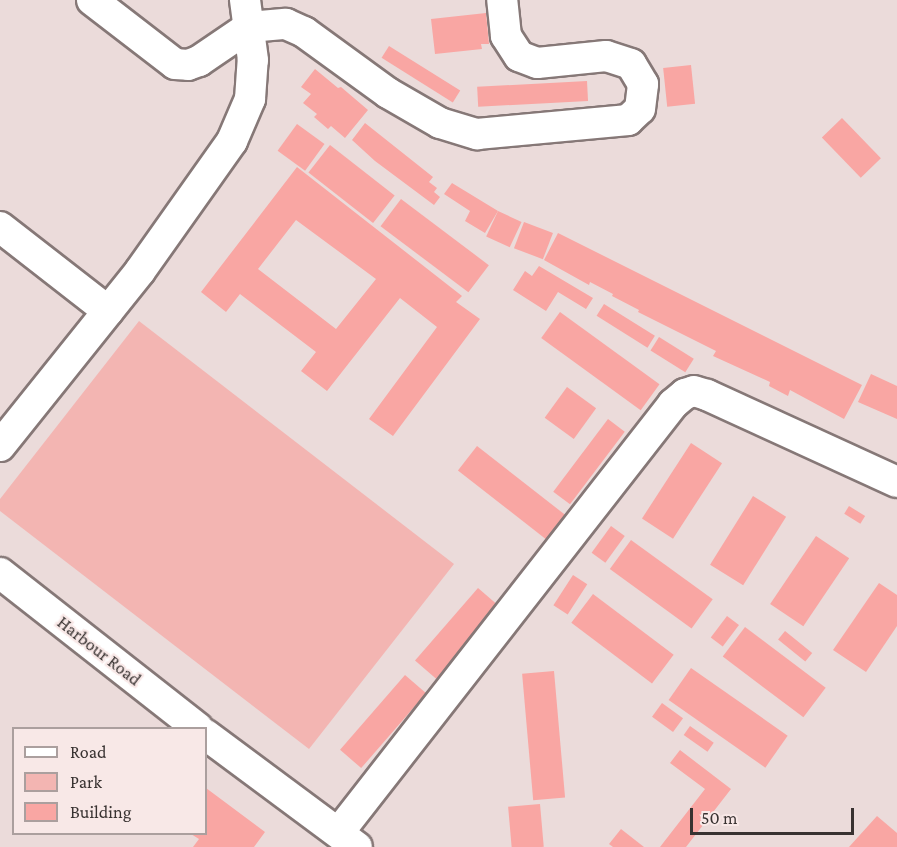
<!DOCTYPE html>
<style>
body{margin:0}
#map{position:relative;width:897px;height:847px;overflow:hidden;background:#ebdbda;font-family:"Crimson Pro",serif}
div>[style]{position:absolute}
[style*='--x']{left:calc(var(--x)*1px);top:calc(var(--y)*1px);width:calc(var(--w)*1px);rotate:calc(var(--a)*1deg)}
.green>*{inset:0;background:#f3b5b2}
.building>*{inset:0;background:#f9a6a3;transform-origin:0 0}
.roads{filter:drop-shadow(2px 0 #867877) drop-shadow(-2px 0 #867877) drop-shadow(0 2px #867877) drop-shadow(0 -2px #867877)}
.minor>*{height:30px;margin:-15px;padding:0 15px;transform-origin:15px;border-radius:15px;background:#fff}
span{translate:-50% -50%;white-space:nowrap;text-align:center;line-height:1.15;-webkit-text-stroke:4.5px #f8e8e7;paint-order:stroke}
.street-label{font-size:18px;color:#383231}
.legend{position:absolute;left:12px;top:727px;width:195px;height:108px;box-sizing:border-box;background:#f8e8e7;border:2px solid #ab9f9e;margin:0;padding:8px 10px;list-style:none;font-size:18px;color:#383231}
.legend li{display:flex;align-items:center;gap:12px;height:30px}
.legend b{width:30px;border:2px solid #ab9f9e}
.scale{position:absolute;left:690px;top:808px;width:164px;height:27px;box-sizing:border-box;border:3px solid #383231;border-top:0;padding-left:8px;font-size:18px;line-height:21px;white-space:nowrap;color:#383231;-webkit-text-stroke:4px #f8e8e7;paint-order:stroke}
</style>
<div id="map">
<div class="green">
<div style="clip-path:polygon(139px 321px,454px 564px,309px 749px,0 511px,0 499px)"></div>
</div>
<div class="building">
<div style="clip-path:polygon(486px 13px,489px 44px,481px 44px,482px 49px,435px 54px,431px 19px)"></div>
<div style="left:389px;top:46px;width:84px;height:14px;rotate:32deg"></div>
<div style="left:691px;top:65px;width:39px;height:28px;rotate:84deg"></div>
<div style="clip-path:polygon(315px 69px,338px 88px,341px 87px,368px 110px,345px 138px,331px 126px,328px 129px,314px 117px,317px 114px,303px 103px,311px 94px,301px 87px)"></div>
<div style="left:587px;top:81px;width:20px;height:110px;rotate:87deg"></div>
<div style="left:842px;top:118px;width:56px;height:28px;rotate:46deg"></div>
<div style="clip-path:polygon(365px 123px,433px 177px,429px 182px,437px 188px,434px 192px,440px 197px,434px 205px,375px 161px,352px 140px)"></div>
<div style="left:297px;top:124px;width:34px;height:33px;rotate:36deg"></div>
<div style="left:330px;top:145px;width:82px;height:35px;rotate:38deg"></div>
<div style="clip-path:polygon(evenodd,297px 167px,462px 296px,456px 302px,480px 319px,393px 436px,369px 419px,437px 327px,400px 298px,327px 391px,301px 371px,316px 352px,240px 294px,226px 312px,201px 292px,297px 167px,296px 220px,376px 279px,336px 329px,258px 269px,296px 220px)"></div>
<div style="clip-path:polygon(452px 183px,498px 211px,485px 233px,465px 221px,470px 211px,444px 194px)"></div>
<div style="left:401px;top:199px;width:110px;height:34px;rotate:37deg"></div>
<div style="left:498px;top:211px;width:26px;height:28px;rotate:25deg"></div>
<div style="left:524px;top:222px;width:31px;height:28px;rotate:21deg"></div>
<div style="clip-path:polygon(558px 233px,862px 385px,844px 419px,790px 390px,788px 396px,769px 386px,770px 382px,713px 356px,716px 351px,638px 312px,639px 310px,612px 296px,613px 294px,590px 282px,589px 285px,544px 260px)"></div>
<div style="clip-path:polygon(539px 266px,593px 298px,586px 309px,558px 292px,546px 311px,513px 290px,525px 271px,532px 276px)"></div>
<div style="left:604px;top:304px;width:60px;height:14px;rotate:32deg"></div>
<div style="left:560px;top:312px;width:123px;height:32px;rotate:36deg"></div>
<div style="left:659px;top:337px;width:41px;height:16px;rotate:32deg"></div>
<div style="clip-path:polygon(871px 374px,897px 386px,897px 419px,858px 402px)"></div>
<div style="left:567px;top:387px;width:36px;height:38px;rotate:36deg"></div>
<div style="left:608px;top:419px;width:21px;height:91px;rotate:37deg"></div>
<div style="left:691px;top:443px;width:37px;height:90px;rotate:33deg"></div>
<div style="left:477px;top:446px;width:115px;height:31px;rotate:38deg"></div>
<div style="left:753px;top:496px;width:39px;height:81px;rotate:32deg"></div>
<div style="left:849px;top:506px;width:19px;height:9px;rotate:32deg"></div>
<div style="left:611px;top:526px;width:17px;height:33px;rotate:36deg"></div>
<div style="left:816px;top:536px;width:40px;height:82px;rotate:34deg"></div>
<div style="left:631px;top:540px;width:101px;height:36px;rotate:36deg"></div>
<div style="left:573px;top:575px;width:17px;height:36px;rotate:33deg"></div>
<div style="clip-path:polygon(879px 583px,897px 595px,897px 626px,866px 672px,833px 650px)"></div>
<div style="left:478px;top:588px;width:28px;height:96px;rotate:41deg"></div>
<div style="left:593px;top:594px;width:101px;height:36px;rotate:37deg"></div>
<div style="left:727px;top:616px;width:15px;height:27px;rotate:37deg"></div>
<div style="left:745px;top:627px;width:101px;height:37px;rotate:37deg"></div>
<div style="left:785px;top:631px;width:35px;height:11px;rotate:39deg"></div>
<div style="left:691px;top:668px;width:118px;height:39px;rotate:35deg"></div>
<div style="left:554px;top:671px;width:127px;height:32px;rotate:85deg"></div>
<div style="left:405px;top:675px;width:28px;height:99px;rotate:41deg"></div>
<div style="left:662px;top:703px;width:26px;height:17px;rotate:36deg"></div>
<div style="left:690px;top:726px;width:29px;height:11px;rotate:35deg"></div>
<div style="clip-path:polygon(680px 750px,731px 789px,686px 847px,660px 847px,705px 789px,670px 763px)"></div>
<div style="clip-path:polygon(206px 788px,265px 832px,254px 847px,193px 847px,199px 839px,191px 834px,206px 834px)"></div>
<div style="left:540px;top:804px;width:43px;height:32px;rotate:85deg"></div>
<div style="clip-path:polygon(877px 816px,897px 833px,897px 847px,849px 847px)"></div>
<div style="clip-path:polygon(621px 829px,644px 847px,613px 847px,609px 844px)"></div>
</div>
<div class="roads">
<div class="minor">
<div style="--x:92;--y:0;--w:105;--a:37.6"></div>
<div style="--x:175;--y:64;--w:13;--a:4"></div>
<div style="--x:188;--y:65;--w:12;--a:-20"></div>
<div style="--x:199;--y:61;--w:60;--a:-34.2"></div>
<div style="--x:249;--y:27;--w:37;--a:-5"></div>
<div style="--x:286;--y:24;--w:20;--a:24"></div>
<div style="--x:304;--y:32;--w:104;--a:36"></div>
<div style="--x:388;--y:93;--w:60;--a:30"></div>
<div style="--x:440;--y:123;--w:39;--a:17"></div>
<div style="--x:477;--y:134;--w:152;--a:-5.3"></div>
<div style="--x:628;--y:120;--w:16;--a:-43"></div>
<div style="--x:640;--y:109;--w:25;--a:-83"></div>
<div style="--x:643;--y:84;--w:23;--a:-121"></div>
<div style="--x:631;--y:64;--w:26;--a:-162"></div>
<div style="--x:606;--y:56;--w:69;--a:174.2"></div>
<div style="--x:537;--y:63;--w:19;--a:-159"></div>
<div style="--x:519;--y:56;--w:24;--a:-123"></div>
<div style="--x:506;--y:36;--w:36;--a:-96"></div>
<div style="--x:0;--y:227;--w:137;--a:37.9"></div>
<div style="--x:0;--y:446;--w:224;--a:-51.3"></div>
<div style="--x:140;--y:271;--w:159;--a:-54.7"></div>
<div style="--x:232;--y:141;--w:46;--a:-66.8"></div>
<div style="--x:250;--y:99;--w:39;--a:-86"></div>
<div style="--x:253;--y:60;--w:61;--a:-97.6"></div>
<div style="--x:0;--y:573;--w:251;--a:38.1"></div>
<div style="--x:206;--y:735;--w:188;--a:36.6"></div>
<div style="--x:339;--y:832;--w:543;--a:-52.03"></div>
<div style="--x:673;--y:404;--w:16;--a:-40"></div>
<div style="--x:685;--y:394;--w:9;--a:-18"></div>
<div style="--x:694;--y:391;--w:14;--a:17"></div>
<div style="--x:707;--y:395;--w:209;--a:24.6"></div>
</div>
</div>
<div class="street-label">
<span style="left:99px;top:651px;rotate:38deg">Harbour Road</span>
</div>
<ul class="legend">
<li><b style="height:8px;background:#fff"></b>Road</li>
<li><b style="height:16px;background:#f3b5b2"></b>Park</li>
<li><b style="height:16px;background:#f9a6a3"></b>Building</li>
</ul>
<div class="scale">50 m</div>
</div>
